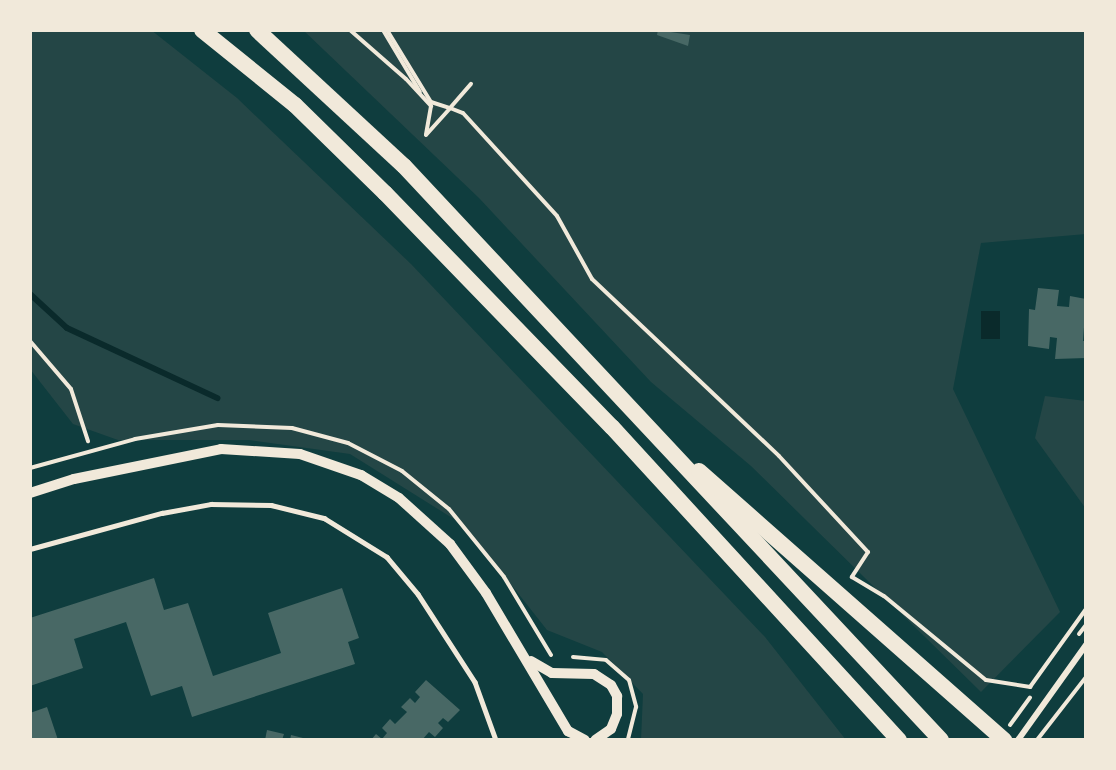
<!DOCTYPE html>
<style>
body{margin:0}
#map{position:relative;width:1116px;height:770px;overflow:hidden;background:#0f3d3e;font-family:Helvetica,sans-serif}
div>[style]{position:absolute}
[style*='--x']{left:calc(var(--x)*1px);top:calc(var(--y)*1px);width:calc(var(--w)*1px);rotate:calc(var(--a)*1deg)}
.green>*{inset:0;background:#244646}
.water>*{inset:0;background:#0a2a2b;transform-origin:0 0}
.stream>*{height:6px;margin:-3px;padding:0 3px;transform-origin:3px;border-radius:3px;background:#0a2a2b}
.building>*{inset:0;background:#486865}
.path>*{height:4px;margin:-2px;padding:0 2px;transform-origin:2px;border-radius:2px;background:#f1e9da}
.service>*{height:4.5px;margin:-2.25px;padding:0 2.25px;transform-origin:2.25px;border-radius:2.25px;background:#f1e9da}
.minor>*{height:6px;margin:-3px;padding:0 3px;transform-origin:3px;border-radius:3px;background:#f1e9da}
.tertiary>*{height:10px;margin:-5px;padding:0 5px;transform-origin:5px;border-radius:5px;background:#f1e9da}
.trunk>*{height:16px;margin:-8px;padding:0 8px;transform-origin:8px;border-radius:8px;background:#f1e9da}
span{translate:-50% -50%;white-space:nowrap;text-align:center;line-height:1.15;-webkit-text-stroke:4.5px #f1e9da;paint-order:stroke}
.frame{position:absolute;inset:0;border:32px solid #f1e9da;pointer-events:none}
</style>
<div id="map">
<div class="green">
<div style="clip-path:polygon(30px 30px,151px 30px,237px 98px,411px 264px,765px 637px,846px 740px,641px 740px,643px 694px,602px 652px,547px 630px,465px 526px,350px 454px,249px 440px,118px 440px,73px 424px,30px 369px)"></div>
<div style="clip-path:polygon(303px 30px,1086px 30px,1086px 234px,981px 243px,953px 389px,1060px 612px,981px 692px,751px 466px,651px 382px,479px 198px)"></div>
<div style="clip-path:polygon(1045px 396px,1086px 401px,1086px 509px,1035px 438px)"></div>
</div>
<div class="water">
<div style="left:981px;top:311px;width:19px;height:28px"></div>
</div>
<div class="stream">
<div style="--x:30;--y:294;--w:50;--a:42.6"></div>
<div style="--x:67;--y:328;--w:166;--a:25"></div>
</div>
<div class="building">
<div style="clip-path:polygon(658px 30px,690px 35px,688px 46px,657px 35px)"></div>
<div style="clip-path:polygon(1038px 288px,1059px 290px,1057px 306px,1069px 307px,1070px 296px,1086px 299px,1083px 341px,1086px 341px,1086px 358px,1055px 359px,1057px 338px,1050px 337px,1049px 349px,1028px 346px,1029px 309px,1035px 310px)"></div>
<div style="clip-path:polygon(154px 578px,164px 610px,188px 603px,213px 676px,281px 653px,268px 613px,342px 588px,359px 638px,348px 642px,355px 664px,192px 717px,182px 686px,151px 696px,126px 622px,74px 639px,83px 668px,30px 686px,30px 618px)"></div>
<div style="clip-path:polygon(426px 680px,460px 710px,448px 722px,443px 718px,438px 723px,443px 728px,435px 737px,429px 732px,422px 740px,371px 740px,376px 734px,382px 739px,387px 733px,382px 728px,390px 719px,395px 724px,407px 712px,401px 707px,410px 698px,415px 703px,420px 697px,415px 692px)"></div>
<div style="clip-path:polygon(47px 707px,58px 740px,30px 740px,30px 713px)"></div>
<div style="clip-path:polygon(267px 730px,284px 734px,282px 740px,265px 740px)"></div>
<div style="clip-path:polygon(291px 735px,303px 738px,303px 740px,290px 740px)"></div>
</div>
<div class="path">
<div style="--x:350;--y:30;--w:74;--a:41.2"></div>
<div style="--x:406;--y:79;--w:37;--a:47"></div>
<div style="--x:431;--y:106;--w:29;--a:100"></div>
<div style="--x:383;--y:30;--w:72;--a:59.2"></div>
<div style="--x:387;--y:30;--w:84;--a:58.6"></div>
<div style="--x:431;--y:102;--w:20;--a:18"></div>
<div style="--x:450;--y:108;--w:32;--a:-49"></div>
<div style="--x:426;--y:135;--w:36;--a:-48"></div>
<div style="--x:450;--y:108;--w:14;--a:21"></div>
<div style="--x:463;--y:113;--w:139;--a:47.6"></div>
<div style="--x:557;--y:216;--w:72;--a:60.9"></div>
<div style="--x:592;--y:279;--w:257;--a:43.4"></div>
<div style="--x:779;--y:456;--w:131;--a:47.2"></div>
<div style="--x:868;--y:552;--w:30;--a:123"></div>
<div style="--x:852;--y:577;--w:37;--a:31"></div>
<div style="--x:884;--y:596;--w:132;--a:39.5"></div>
<div style="--x:986;--y:680;--w:45;--a:9"></div>
<div style="--x:1030;--y:687;--w:96;--a:-54.3"></div>
<div style="--x:30;--y:341;--w:63;--a:49.5"></div>
<div style="--x:71;--y:389;--w:55;--a:71.9"></div>
<div style="--x:30;--y:468;--w:109;--a:-15.4"></div>
<div style="--x:135;--y:439;--w:84;--a:-9.6"></div>
<div style="--x:218;--y:425;--w:74;--a:2.3"></div>
<div style="--x:292;--y:428;--w:58;--a:15"></div>
<div style="--x:348;--y:443;--w:61;--a:27.4"></div>
<div style="--x:402;--y:471;--w:60;--a:39"></div>
<div style="--x:449;--y:509;--w:87;--a:51"></div>
<div style="--x:504;--y:577;--w:91;--a:58.9"></div>
<div style="--x:1079;--y:634;--w:11;--a:-52"></div>
<div style="--x:573;--y:657;--w:33;--a:5"></div>
<div style="--x:606;--y:660;--w:30;--a:41"></div>
<div style="--x:629;--y:680;--w:28;--a:75"></div>
<div style="--x:636;--y:707;--w:34;--a:104"></div>
<div style="--x:1010;--y:725;--w:34;--a:-54"></div>
<div style="--x:1037;--y:740;--w:80;--a:-52.1"></div>
</div>
<div class="service">
<div style="--x:30;--y:549;--w:137;--a:-15.3"></div>
<div style="--x:162;--y:513;--w:50;--a:-10.4"></div>
<div style="--x:211;--y:504;--w:60;--a:1"></div>
<div style="--x:271;--y:505;--w:55;--a:13.8"></div>
<div style="--x:324;--y:518;--w:74;--a:31.8"></div>
<div style="--x:387;--y:557;--w:48;--a:50"></div>
<div style="--x:418;--y:594;--w:105;--a:57.1"></div>
<div style="--x:475;--y:682;--w:62;--a:70.1"></div>
</div>
<div class="minor">
<div style="--x:1018;--y:740;--w:117;--a:-54.4"></div>
</div>
<div class="tertiary">
<div style="--x:30;--y:493;--w:46;--a:-17.7"></div>
<div style="--x:74;--y:479;--w:150;--a:-11.5"></div>
<div style="--x:221;--y:449;--w:79;--a:3.6"></div>
<div style="--x:300;--y:454;--w:65;--a:19"></div>
<div style="--x:361;--y:475;--w:44;--a:31.2"></div>
<div style="--x:399;--y:498;--w:69;--a:42"></div>
<div style="--x:450;--y:544;--w:61;--a:53.7"></div>
<div style="--x:486;--y:593;--w:161;--a:59.3"></div>
<div style="--x:568;--y:731;--w:19;--a:28"></div>
<div style="--x:531;--y:661;--w:24;--a:30"></div>
<div style="--x:552;--y:673;--w:42;--a:1.4"></div>
<div style="--x:594;--y:674;--w:20;--a:33"></div>
<div style="--x:611;--y:685;--w:13;--a:61"></div>
<div style="--x:617;--y:696;--w:18;--a:90"></div>
<div style="--x:617;--y:714;--w:16;--a:112"></div>
<div style="--x:611;--y:729;--w:19;--a:145"></div>
</div>
<div class="trunk">
<div style="--x:202;--y:30;--w:119;--a:38.9"></div>
<div style="--x:295;--y:105;--w:126;--a:44.4"></div>
<div style="--x:385;--y:193;--w:326;--a:45.9"></div>
<div style="--x:612;--y:427;--w:425;--a:47.5"></div>
<div style="--x:257;--y:30;--w:200;--a:42.8"></div>
<div style="--x:404;--y:166;--w:786;--a:46.91"></div>
<div style="--x:699;--y:471;--w:407;--a:41.4"></div>
</div>
<div class="frame"></div>
</div>
